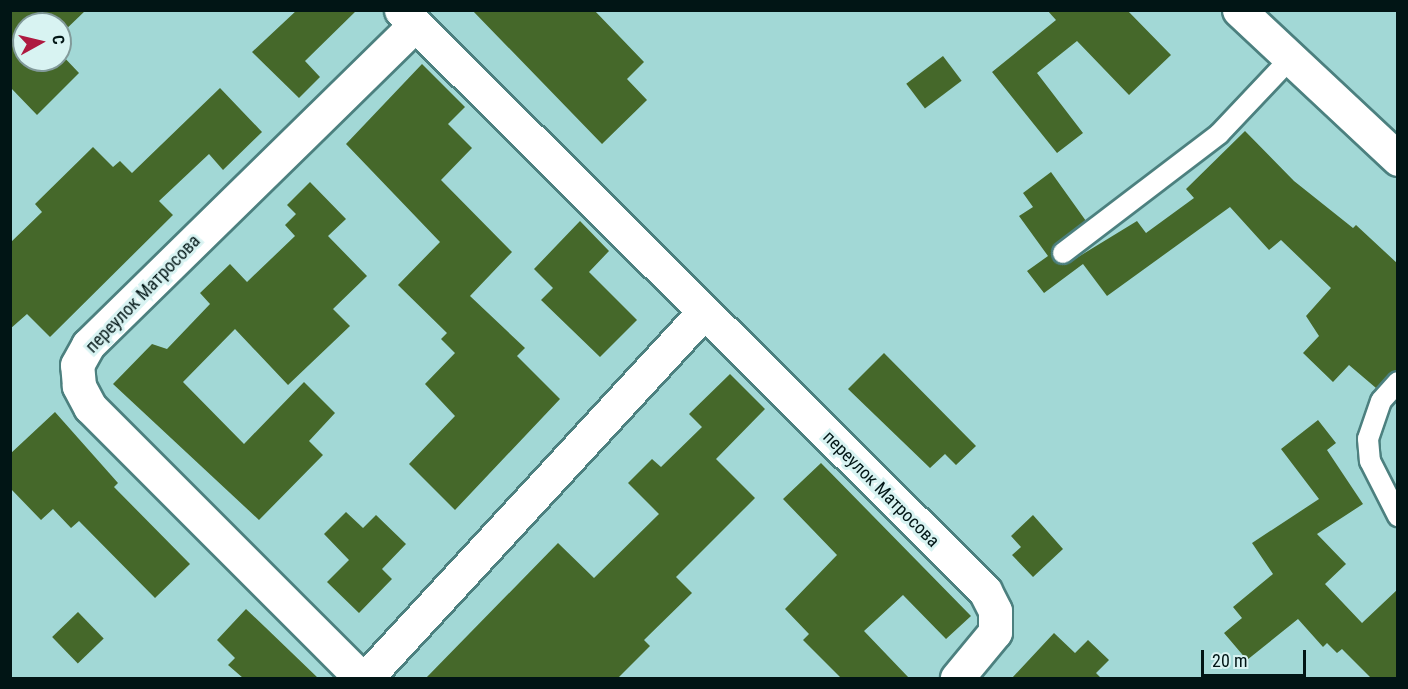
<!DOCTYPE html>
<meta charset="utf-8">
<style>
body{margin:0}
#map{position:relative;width:1408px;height:689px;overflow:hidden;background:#a2d8d6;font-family:"Roboto Condensed",sans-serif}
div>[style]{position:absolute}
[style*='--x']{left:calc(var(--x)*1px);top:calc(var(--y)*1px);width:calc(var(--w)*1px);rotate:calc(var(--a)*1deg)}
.building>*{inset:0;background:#45682a;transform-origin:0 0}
.roads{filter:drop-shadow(2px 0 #4c807f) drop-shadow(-2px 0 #4c807f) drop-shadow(0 2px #4c807f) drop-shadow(0 -2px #4c807f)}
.service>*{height:20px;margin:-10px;padding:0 10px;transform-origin:10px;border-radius:10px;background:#fff}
.minor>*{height:33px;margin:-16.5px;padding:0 16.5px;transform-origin:16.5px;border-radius:16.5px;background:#fff}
.secondary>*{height:33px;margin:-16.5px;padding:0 16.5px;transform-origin:16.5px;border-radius:16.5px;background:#fff}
span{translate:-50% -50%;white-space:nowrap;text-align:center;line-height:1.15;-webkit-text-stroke:6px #d8f3f2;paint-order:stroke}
.street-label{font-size:18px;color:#011515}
.frame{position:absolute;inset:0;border:12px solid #011515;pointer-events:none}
.north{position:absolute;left:12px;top:12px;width:60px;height:60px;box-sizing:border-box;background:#d8f3f2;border:2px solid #829a9a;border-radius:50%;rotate:82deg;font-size:16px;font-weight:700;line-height:24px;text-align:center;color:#011515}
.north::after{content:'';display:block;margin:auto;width:21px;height:27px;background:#ae1940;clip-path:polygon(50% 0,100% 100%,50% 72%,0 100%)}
.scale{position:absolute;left:1201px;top:650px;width:105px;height:27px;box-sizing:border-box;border:3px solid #011515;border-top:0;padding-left:8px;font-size:18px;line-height:21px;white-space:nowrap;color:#011515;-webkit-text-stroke:4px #d8f3f2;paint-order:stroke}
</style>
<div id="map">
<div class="building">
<div style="clip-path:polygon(10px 10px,86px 10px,60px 35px,60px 24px,24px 24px,24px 60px,60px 60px,60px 53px,79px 73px,37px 115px,10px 87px)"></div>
<div style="clip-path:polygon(297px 10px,357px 10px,305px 61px,320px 77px,299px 98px,252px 52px)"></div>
<div style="clip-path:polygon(472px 10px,594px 10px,644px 62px,627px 79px,647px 100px,602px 144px)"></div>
<div style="clip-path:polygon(1047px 10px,1127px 10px,1171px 55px,1129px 95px,1077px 41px,1037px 73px,1083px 133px,1057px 153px,992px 72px,1056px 20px)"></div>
<div style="left:943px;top:56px;width:31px;height:46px;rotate:53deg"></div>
<div style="clip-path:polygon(422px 64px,465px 107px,448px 124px,472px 148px,441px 180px,512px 252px,470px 296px,525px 348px,517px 356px,560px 399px,455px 510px,409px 464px,455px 416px,425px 384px,455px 353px,441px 339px,447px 333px,398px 285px,440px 242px,346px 144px)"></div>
<div style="clip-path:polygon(220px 88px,262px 132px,223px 170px,209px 154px,159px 201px,173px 215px,50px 337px,27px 314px,10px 329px,10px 243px,42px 212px,35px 204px,93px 147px,113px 167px,120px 161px,132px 173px)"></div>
<div style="clip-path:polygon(1245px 131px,1294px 181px,1353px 228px,1356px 225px,1398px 264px,1398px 370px,1376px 388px,1349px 365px,1333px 382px,1303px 353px,1319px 336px,1306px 316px,1331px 288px,1281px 240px,1269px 250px,1230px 207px,1107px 296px,1083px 264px,1044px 293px,1027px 271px,1048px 256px,1019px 216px,1033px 207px,1023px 193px,1051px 172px,1086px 221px,1052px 248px,1054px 261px,1065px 265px,1137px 221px,1146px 233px,1194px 198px,1186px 189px)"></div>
<div style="clip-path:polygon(310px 182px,346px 219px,328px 236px,367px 276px,333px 309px,350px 326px,288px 385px,235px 329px,183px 382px,244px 444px,304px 382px,335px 413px,309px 441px,323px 455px,259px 520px,113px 384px,152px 344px,167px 349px,210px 304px,200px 293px,230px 264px,247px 282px,295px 236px,285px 225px,296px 214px,287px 205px)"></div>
<div style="clip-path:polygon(580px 221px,609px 251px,589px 272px,637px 320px,600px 357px,541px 300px,553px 288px,534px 269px)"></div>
<div style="clip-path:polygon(884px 353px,976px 446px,956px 465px,945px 454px,930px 468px,848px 389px)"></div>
<div style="clip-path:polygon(730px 374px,765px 409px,716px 459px,755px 498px,676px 577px,692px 593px,644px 640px,650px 646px,618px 678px,426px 678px,558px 543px,594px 578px,659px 514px,628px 483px,652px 459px,661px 467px,702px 427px,689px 414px)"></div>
<div style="clip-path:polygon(55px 412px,118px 483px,114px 487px,190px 564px,155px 598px,79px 521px,71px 528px,53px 509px,41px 520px,10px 488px,10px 454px)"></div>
<div style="clip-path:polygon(1318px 420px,1336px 443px,1327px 450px,1363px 504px,1317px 534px,1346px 564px,1325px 584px,1362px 623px,1398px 589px,1398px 678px,1371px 678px,1342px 649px,1337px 653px,1327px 643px,1323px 647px,1298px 619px,1247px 660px,1224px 633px,1242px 618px,1233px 607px,1273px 574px,1252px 543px,1319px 499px,1281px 449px)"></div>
<div style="clip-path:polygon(821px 463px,971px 616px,946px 639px,903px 595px,864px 631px,909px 678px,841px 678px,803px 640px,809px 634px,785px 609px,837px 555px,783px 499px)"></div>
<div style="clip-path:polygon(346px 512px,363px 528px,376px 515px,406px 544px,382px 569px,392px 579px,359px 613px,327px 582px,349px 560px,324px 534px)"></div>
<div style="clip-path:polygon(1033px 515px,1063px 549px,1033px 577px,1012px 555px,1021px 547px,1011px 536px)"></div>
<div style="clip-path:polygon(246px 609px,265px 627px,318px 678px,243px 678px,228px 665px,235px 658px,217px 640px)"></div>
<div style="left:78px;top:612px;width:37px;height:36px;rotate:46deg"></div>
<div style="clip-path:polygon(1054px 633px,1075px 653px,1088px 640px,1109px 660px,1096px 673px,1101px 678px,1012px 678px)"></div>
</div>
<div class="roads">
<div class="service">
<div style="--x:1063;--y:253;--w:196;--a:-37.3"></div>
<div style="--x:1219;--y:134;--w:103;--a:-46.6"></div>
<div style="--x:1398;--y:382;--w:25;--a:132"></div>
<div style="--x:1381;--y:401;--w:40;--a:108.9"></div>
<div style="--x:1368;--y:439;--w:22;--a:85"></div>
<div style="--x:1370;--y:461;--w:62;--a:63"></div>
</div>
<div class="minor">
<div style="--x:401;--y:10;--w:824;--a:44.85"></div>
<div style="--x:985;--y:591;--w:22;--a:63"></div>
<div style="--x:995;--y:611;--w:21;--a:90"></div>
<div style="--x:995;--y:632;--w:60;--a:129.6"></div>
<div style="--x:361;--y:678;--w:383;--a:-135"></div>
<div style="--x:90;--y:407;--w:24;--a:-118"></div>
<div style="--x:79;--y:386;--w:21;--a:-95"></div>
<div style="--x:77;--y:365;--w:23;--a:-61"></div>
<div style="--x:88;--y:345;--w:458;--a:-44.4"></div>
<div style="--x:366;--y:678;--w:497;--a:-47.3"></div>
</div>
<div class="secondary">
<div style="--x:1239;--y:10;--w:218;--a:43.1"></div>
</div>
</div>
<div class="street-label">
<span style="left:143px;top:294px;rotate:-46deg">переулок Матросова</span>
<span style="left:881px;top:489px;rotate:45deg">переулок Матросова</span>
</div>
<div class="frame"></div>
<div class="north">С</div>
<div class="scale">20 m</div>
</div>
